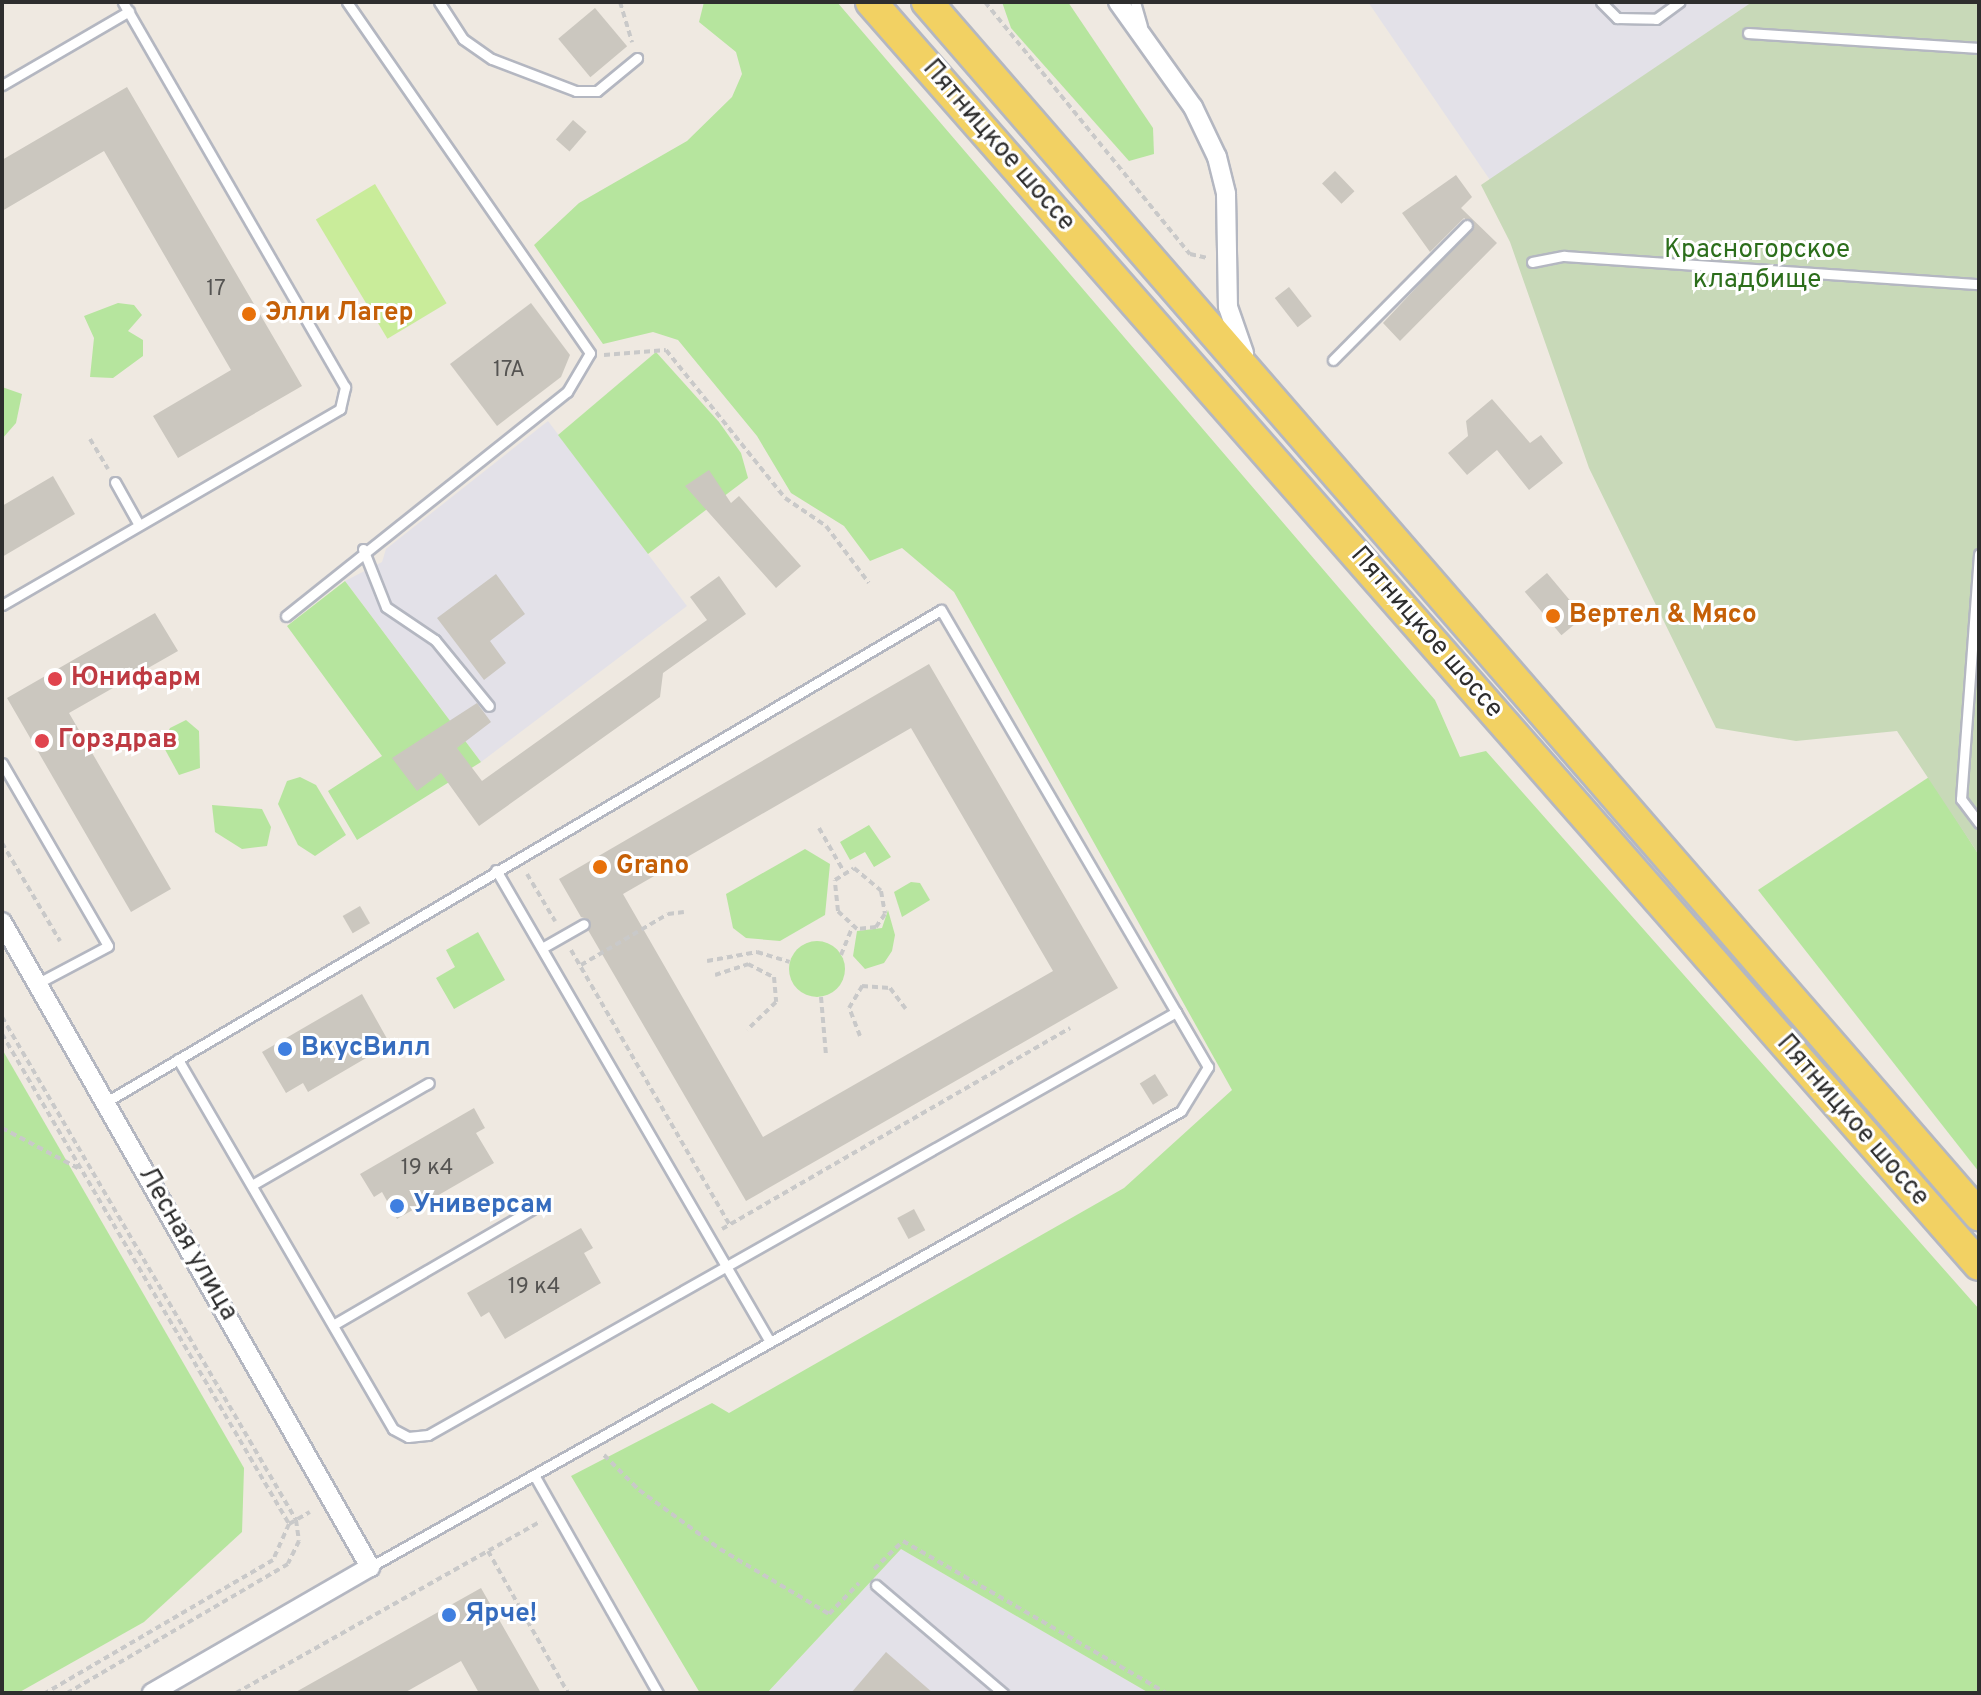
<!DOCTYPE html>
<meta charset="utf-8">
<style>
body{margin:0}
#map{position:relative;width:1981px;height:1695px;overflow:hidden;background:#efe9e1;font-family:Overpass,sans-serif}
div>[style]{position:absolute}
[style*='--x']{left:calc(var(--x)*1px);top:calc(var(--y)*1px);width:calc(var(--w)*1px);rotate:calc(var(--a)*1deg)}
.industrial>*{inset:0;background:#e3e1e8}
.green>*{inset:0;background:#b6e59e}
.round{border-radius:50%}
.cemetery>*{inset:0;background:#c8d9b8}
.pitch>*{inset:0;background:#c9ec9a;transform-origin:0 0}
.building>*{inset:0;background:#cbc7bf;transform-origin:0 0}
.path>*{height:4px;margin-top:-2px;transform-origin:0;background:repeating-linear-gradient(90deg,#c9c9c9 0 6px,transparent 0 10px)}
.roads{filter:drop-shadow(2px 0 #b4b7c1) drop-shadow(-2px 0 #b4b7c1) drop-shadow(0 2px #b4b7c1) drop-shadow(0 -2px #b4b7c1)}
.service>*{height:9px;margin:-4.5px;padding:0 4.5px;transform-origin:4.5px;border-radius:4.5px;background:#fff}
.minor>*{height:18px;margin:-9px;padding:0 9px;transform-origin:9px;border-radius:9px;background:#fff}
.primary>*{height:30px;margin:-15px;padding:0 15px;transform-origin:15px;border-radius:15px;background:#f2d163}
.dots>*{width:22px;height:22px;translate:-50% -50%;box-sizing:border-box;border:4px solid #fff;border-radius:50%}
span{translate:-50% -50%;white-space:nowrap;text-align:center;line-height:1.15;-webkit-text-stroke:6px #fff;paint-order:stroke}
.number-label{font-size:22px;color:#555452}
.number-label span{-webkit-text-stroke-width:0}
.street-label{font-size:26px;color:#2e2e2e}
.park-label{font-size:26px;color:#2c6e1b}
.food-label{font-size:26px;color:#c56008;font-weight:700}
.left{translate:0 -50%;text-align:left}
.health-label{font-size:26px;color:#be3a42;font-weight:700}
.shop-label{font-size:26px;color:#366cbe;font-weight:700}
.frame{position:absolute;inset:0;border:4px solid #2e2e2e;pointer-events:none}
</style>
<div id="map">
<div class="industrial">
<div style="clip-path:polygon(1368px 2px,1752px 2px,1490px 180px)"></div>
<div style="clip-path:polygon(548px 421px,687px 606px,481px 762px,345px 581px,382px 562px,386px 549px)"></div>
<div style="clip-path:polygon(901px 1549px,1149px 1693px,767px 1693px)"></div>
</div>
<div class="green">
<div style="clip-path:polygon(704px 2px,837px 2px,1435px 700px,1460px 757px,1486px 751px,1979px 1309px,1979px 1693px,1149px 1693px,901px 1549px,767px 1693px,700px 1693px,571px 1476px,712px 1403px,729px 1413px,1124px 1188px,1232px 1090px,954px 592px,902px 548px,870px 561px,844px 526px,791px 493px,757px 436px,678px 340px,653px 332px,603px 344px,534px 245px,579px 203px,687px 141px,732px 97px,742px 74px,736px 52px,699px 22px)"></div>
<div style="clip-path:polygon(1002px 2px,1068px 2px,1153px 128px,1154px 154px,1129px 161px,1011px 28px)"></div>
<div style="clip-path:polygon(118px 303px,134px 305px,142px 315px,128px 331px,143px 340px,143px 356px,113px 378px,90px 377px,94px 338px,84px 316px)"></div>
<div style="clip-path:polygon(656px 352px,719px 422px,741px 453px,748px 478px,648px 554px,558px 435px)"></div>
<div style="clip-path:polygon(2px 387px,22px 394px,16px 423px,2px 439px)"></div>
<div style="clip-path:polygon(345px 581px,481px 762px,357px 840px,328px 791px,382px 756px,287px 626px)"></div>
<div style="clip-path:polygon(186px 720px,199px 731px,200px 768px,179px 775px,162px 744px,170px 728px)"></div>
<div style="clip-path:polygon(300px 777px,316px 785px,346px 835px,315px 856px,298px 845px,278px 804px,287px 781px)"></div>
<div style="clip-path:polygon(1929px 777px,1979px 855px,1979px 1172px,1758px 890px)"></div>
<div style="clip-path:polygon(212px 805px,262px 809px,271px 827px,267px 846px,242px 849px,215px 832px)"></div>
<div style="clip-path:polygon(869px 825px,891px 857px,874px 867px,865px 852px,850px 860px,840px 842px)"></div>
<div style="clip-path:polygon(805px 849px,830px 864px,825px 915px,780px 941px,746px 938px,733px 928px,726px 894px)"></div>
<div style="clip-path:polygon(911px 882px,920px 883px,930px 900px,902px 917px,894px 892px)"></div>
<div style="clip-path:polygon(888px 910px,895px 935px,892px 951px,884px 963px,865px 969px,853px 956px,857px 931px,882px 928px)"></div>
<div style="clip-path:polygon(478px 932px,505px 980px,454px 1009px,436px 978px,455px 967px,446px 950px)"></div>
<div class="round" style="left:789px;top:941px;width:56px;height:56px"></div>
<div style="clip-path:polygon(2px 1049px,244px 1468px,242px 1532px,144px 1622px,18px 1693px,2px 1693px)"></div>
</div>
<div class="cemetery">
<div style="clip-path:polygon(1752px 2px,1979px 2px,1979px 855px,1897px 731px,1796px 741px,1716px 728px,1589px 468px,1510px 242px,1481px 185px)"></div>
</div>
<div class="pitch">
<div style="left:375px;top:184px;width:139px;height:69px;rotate:59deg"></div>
</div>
<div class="building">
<div style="left:595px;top:8px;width:50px;height:48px;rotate:50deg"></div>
<div style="clip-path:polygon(127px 87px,302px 386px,178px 458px,153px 416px,231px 370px,104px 151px,2px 211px,2px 160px)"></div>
<div style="left:573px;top:120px;width:18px;height:26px;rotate:41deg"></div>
<div style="left:1335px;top:171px;width:28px;height:18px;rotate:46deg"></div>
<div style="clip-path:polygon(1456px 175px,1472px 197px,1461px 208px,1497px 243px,1400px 341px,1383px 323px,1474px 226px,1464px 218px,1430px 252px,1402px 213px)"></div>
<div style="left:1289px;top:287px;width:37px;height:18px;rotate:52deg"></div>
<div style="clip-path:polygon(531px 303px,570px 355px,561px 377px,497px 426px,450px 364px)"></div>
<div style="clip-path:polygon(1492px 399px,1530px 443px,1541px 435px,1563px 463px,1529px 490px,1497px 450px,1467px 475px,1448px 453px,1468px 436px,1466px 421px)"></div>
<div style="clip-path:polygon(709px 470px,731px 503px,739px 496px,801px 566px,776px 588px,685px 486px)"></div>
<div style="clip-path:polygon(53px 476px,75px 514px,2px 557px,2px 506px)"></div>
<div style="left:1547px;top:573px;width:57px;height:29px;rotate:50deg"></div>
<div style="clip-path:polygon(496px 574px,525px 614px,490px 641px,506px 663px,484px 680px,437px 618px)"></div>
<div style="clip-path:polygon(719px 576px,746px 614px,663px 673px,660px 697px,479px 826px,441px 773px,417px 791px,392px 758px,477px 703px,491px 722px,457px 748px,482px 781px,707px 620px,690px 597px)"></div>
<div style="clip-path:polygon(155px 613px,178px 651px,69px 713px,171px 889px,131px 912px,7px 698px)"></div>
<div style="clip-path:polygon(evenodd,929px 664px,1118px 988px,746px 1201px,588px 930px,590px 920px,581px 917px,559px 879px,929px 664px,911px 728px,1053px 971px,763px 1137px,623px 894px,911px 728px)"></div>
<div style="left:360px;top:906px;width:20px;height:20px;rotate:60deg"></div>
<div style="clip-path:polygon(362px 994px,390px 1044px,308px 1092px,303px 1083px,286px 1093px,262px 1052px)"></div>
<div style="left:1155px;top:1074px;width:25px;height:18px;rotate:58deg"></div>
<div style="clip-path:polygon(474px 1108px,485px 1128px,476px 1133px,494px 1163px,397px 1219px,382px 1192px,374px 1197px,360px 1174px)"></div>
<div style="left:914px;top:1209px;width:24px;height:19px;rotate:62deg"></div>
<div style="clip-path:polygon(581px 1228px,593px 1248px,584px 1253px,601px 1283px,505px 1339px,489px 1312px,481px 1317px,467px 1293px)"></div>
<div style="clip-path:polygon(481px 1588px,541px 1693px,479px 1693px,461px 1661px,404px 1693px,294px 1693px)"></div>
<div style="clip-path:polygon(886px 1652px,933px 1693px,851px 1693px)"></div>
</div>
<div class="path">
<div style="--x:620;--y:2;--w:42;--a:73.3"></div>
<div style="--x:985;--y:2;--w:325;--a:50.9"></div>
<div style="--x:1190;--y:254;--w:18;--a:13"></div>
<div style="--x:604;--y:355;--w:62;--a:-4.6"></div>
<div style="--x:666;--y:350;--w:190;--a:51.2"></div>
<div style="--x:785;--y:498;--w:50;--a:34.3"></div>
<div style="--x:826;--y:526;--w:71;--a:53"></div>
<div style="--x:90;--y:439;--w:35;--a:59"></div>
<div style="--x:819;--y:828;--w:48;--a:60.3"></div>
<div style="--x:2;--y:843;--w:114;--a:59.4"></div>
<div style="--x:854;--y:868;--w:35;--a:40"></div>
<div style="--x:881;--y:891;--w:23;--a:80"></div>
<div style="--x:885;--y:914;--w:16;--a:125"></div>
<div style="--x:876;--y:927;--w:19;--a:174"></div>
<div style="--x:857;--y:929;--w:26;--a:-137"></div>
<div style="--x:838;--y:911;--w:31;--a:-96"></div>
<div style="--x:835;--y:880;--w:22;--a:-32"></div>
<div style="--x:527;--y:874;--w:55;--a:59.2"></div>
<div style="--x:571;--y:950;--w:318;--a:60"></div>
<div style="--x:841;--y:955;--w:31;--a:-68"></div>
<div style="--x:707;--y:961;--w:51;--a:-10.2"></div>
<div style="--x:757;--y:952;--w:34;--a:17"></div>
<div style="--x:581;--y:965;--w:101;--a:-30.4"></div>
<div style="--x:668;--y:914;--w:16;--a:-7"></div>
<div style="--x:715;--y:975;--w:35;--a:-18"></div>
<div style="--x:748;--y:964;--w:29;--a:27"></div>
<div style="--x:774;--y:977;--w:25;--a:85"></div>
<div style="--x:776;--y:1002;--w:40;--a:136"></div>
<div style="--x:821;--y:997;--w:58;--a:85.1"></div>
<div style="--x:2;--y:1017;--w:583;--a:59.69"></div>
<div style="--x:296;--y:1520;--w:21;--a:82"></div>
<div style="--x:299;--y:1541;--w:25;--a:116"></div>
<div style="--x:288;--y:1564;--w:256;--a:149.7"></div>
<div style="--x:2;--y:1034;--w:568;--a:59.64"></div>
<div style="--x:289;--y:1524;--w:39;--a:114"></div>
<div style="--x:273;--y:1560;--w:264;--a:149.7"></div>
<div style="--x:860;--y:1036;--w:30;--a:-111"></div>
<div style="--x:849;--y:1008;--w:26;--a:-59"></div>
<div style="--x:862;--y:986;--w:28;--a:4"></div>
<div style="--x:890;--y:988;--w:26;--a:53"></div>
<div style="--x:2;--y:1128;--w:86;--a:27.8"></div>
<div style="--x:722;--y:1229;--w:402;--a:-30"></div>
<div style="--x:604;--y:1455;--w:49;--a:45"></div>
<div style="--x:639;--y:1490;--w:100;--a:36.1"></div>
<div style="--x:720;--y:1549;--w:127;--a:30.8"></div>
<div style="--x:829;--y:1614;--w:43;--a:-45.9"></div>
<div style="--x:289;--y:1524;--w:24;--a:-30"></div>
<div style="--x:488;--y:1551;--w:163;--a:60.6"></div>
<div style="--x:874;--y:1569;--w:40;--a:-44"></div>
<div style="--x:903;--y:1541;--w:304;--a:30"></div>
<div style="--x:236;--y:1693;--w:350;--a:-29.4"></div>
</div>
<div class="roads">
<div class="service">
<div style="--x:439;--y:2;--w:44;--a:57"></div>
<div style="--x:463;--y:39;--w:35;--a:35"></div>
<div style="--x:492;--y:59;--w:90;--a:20.9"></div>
<div style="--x:576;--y:91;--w:21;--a:0"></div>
<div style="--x:597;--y:91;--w:52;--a:-39.5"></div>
<div style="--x:1135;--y:2;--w:25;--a:74"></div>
<div style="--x:1601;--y:2;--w:23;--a:45"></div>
<div style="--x:1617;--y:18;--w:39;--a:1"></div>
<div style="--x:1656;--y:19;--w:29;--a:-36"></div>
<div style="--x:1748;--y:33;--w:231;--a:3.7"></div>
<div style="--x:2;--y:85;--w:147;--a:-30.2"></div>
<div style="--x:1532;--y:262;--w:33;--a:-11"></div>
<div style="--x:1564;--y:256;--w:416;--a:3.9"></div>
<div style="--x:1333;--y:360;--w:190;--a:-45.2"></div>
<div style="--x:115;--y:482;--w:49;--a:60.8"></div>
<div style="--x:363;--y:549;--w:62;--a:68.4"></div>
<div style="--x:386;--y:607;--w:59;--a:34"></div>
<div style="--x:435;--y:640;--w:85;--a:50.7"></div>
<div style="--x:1979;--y:554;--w:246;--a:94.2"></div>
<div style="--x:1961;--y:799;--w:30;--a:53"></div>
<div style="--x:2;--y:605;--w:391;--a:-30.1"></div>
<div style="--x:340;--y:409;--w:23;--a:-77"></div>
<div style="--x:345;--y:387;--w:444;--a:-120"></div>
<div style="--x:286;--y:616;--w:359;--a:-38.6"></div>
<div style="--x:567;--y:392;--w:45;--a:-59.5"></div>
<div style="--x:590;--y:353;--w:427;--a:-124.7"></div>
<div style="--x:2;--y:763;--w:211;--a:59.9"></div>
<div style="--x:108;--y:946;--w:79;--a:152.1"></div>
<div style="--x:496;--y:870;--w:544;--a:59.85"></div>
<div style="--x:542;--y:948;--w:48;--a:-29.7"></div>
<div style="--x:106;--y:1102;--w:969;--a:-30.51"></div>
<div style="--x:941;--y:610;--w:466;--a:59.7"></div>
<div style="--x:1176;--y:1012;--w:859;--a:150.51"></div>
<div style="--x:428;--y:1435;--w:20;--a:174"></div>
<div style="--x:408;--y:1437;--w:17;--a:-152"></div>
<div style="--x:393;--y:1429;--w:428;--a:-120.2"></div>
<div style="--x:252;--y:1185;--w:204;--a:-30"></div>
<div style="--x:333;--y:1325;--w:230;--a:-30.2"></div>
<div style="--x:534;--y:1475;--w:251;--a:60.4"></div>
<div style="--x:370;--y:1567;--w:930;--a:-29.35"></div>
<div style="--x:1181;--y:1111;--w:52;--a:-58.5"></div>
<div style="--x:1208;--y:1067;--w:64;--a:-120.2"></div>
<div style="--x:876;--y:1585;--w:167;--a:40.4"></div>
</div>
<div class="minor">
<div style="--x:1118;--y:2;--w:129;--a:54.5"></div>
<div style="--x:1193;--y:107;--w:55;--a:64.4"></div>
<div style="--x:1217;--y:157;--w:38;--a:76"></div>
<div style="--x:1226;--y:194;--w:113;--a:89"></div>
<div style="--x:1228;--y:307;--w:49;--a:70.8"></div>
<div style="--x:2;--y:922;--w:743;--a:60.29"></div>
<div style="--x:370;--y:1567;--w:252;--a:150"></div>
</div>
<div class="primary">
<div style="--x:871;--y:2;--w:1680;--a:48.74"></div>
<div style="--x:927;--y:2;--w:1606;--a:49.07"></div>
</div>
</div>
<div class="dots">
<div style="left:249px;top:314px;background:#e8710a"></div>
<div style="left:1553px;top:616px;background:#e8710a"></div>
<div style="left:55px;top:679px;background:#e0444e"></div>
<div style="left:42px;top:741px;background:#e0444e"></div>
<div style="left:600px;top:867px;background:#e8710a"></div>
<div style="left:285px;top:1049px;background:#3f7fe0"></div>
<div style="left:397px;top:1206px;background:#3f7fe0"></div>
<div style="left:449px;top:1615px;background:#3f7fe0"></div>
</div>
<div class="number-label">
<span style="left:216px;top:290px">17</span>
<span style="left:509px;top:371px">17А</span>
<span style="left:427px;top:1169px">19 к4</span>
<span style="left:534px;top:1288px">19 к4</span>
</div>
<div class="street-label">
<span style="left:998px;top:146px;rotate:49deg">Пятницкое шоссе</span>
<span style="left:1426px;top:633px;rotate:49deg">Пятницкое шоссе</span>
<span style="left:1852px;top:1121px;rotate:49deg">Пятницкое шоссе</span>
<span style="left:187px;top:1244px;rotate:60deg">Лесная улица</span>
</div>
<div class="park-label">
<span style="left:1757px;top:266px">Красногорское<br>кладбище</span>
</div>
<div class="food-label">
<span class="left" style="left:265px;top:314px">Элли Лагер</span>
<span class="left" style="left:1569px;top:616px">Вертел &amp; Мясо</span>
<span class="left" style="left:616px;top:867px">Grano</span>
</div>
<div class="health-label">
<span class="left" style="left:71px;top:679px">Юнифарм</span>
<span class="left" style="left:58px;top:741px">Горздрав</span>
</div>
<div class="shop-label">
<span class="left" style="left:301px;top:1049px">ВкусВилл</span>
<span class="left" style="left:413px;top:1206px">Универсам</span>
<span class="left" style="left:465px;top:1615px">Ярче!</span>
</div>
<div class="frame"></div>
</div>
